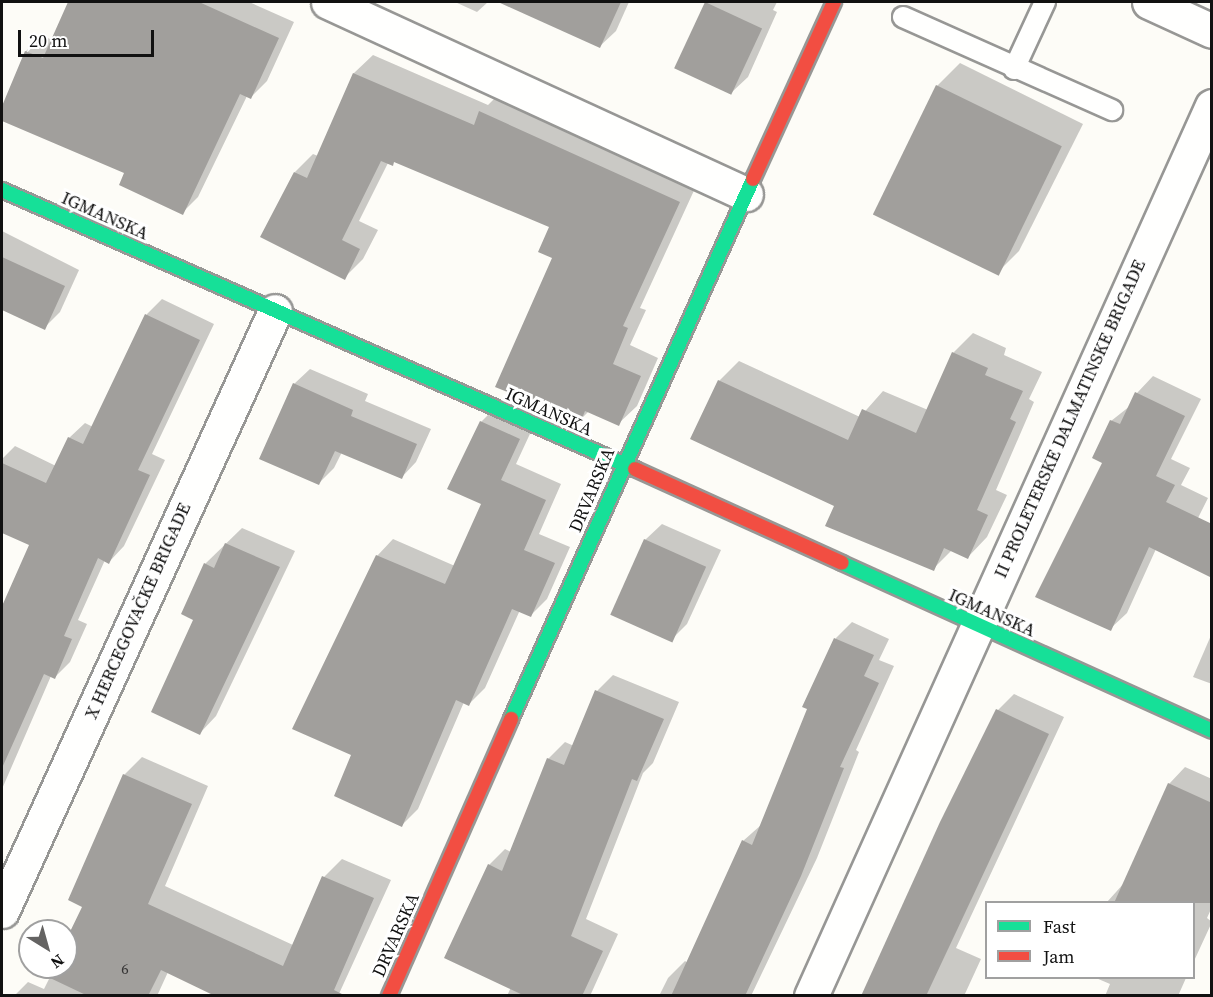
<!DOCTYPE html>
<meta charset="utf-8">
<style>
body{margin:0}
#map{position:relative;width:1213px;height:997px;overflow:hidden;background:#fdfcf7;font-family:"Source Serif 4",serif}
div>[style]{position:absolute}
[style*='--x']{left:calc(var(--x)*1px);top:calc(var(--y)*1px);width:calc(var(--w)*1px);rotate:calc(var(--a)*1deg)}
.shadow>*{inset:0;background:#0003}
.building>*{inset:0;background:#a19f9c;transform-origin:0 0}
.roads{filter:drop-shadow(2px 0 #979795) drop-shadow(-2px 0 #979795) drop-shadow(0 2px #979795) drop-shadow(0 -2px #979795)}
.lane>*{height:20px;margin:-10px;padding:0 10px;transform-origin:10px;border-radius:10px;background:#fffffe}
.street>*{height:33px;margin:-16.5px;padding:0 16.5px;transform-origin:16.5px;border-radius:16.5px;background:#fffffe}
.fast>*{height:14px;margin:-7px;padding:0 7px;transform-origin:7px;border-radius:7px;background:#16e098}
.jam>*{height:14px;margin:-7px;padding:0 7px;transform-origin:7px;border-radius:7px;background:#f24e42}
span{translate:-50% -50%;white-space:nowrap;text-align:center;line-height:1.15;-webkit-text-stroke:6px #fff;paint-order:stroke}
.number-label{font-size:15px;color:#353434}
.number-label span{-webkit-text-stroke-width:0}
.street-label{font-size:18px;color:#111}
.frame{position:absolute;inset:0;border:3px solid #111;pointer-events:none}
.legend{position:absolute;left:985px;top:901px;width:210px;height:78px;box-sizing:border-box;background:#fff;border:2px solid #a0a0a0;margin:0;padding:8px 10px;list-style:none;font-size:18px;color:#111}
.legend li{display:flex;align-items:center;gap:12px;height:30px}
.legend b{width:30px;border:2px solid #a0a0a0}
.north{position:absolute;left:18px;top:919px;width:60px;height:60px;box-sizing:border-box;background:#fff;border:2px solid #a0a0a0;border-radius:50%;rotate:143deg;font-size:16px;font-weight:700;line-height:24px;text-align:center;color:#111}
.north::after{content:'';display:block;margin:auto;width:21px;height:27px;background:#646362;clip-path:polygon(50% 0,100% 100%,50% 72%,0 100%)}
.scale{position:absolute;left:18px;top:30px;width:136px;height:27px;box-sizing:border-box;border:3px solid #111;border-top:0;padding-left:8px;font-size:18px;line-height:21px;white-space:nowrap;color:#111;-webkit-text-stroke:4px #fff;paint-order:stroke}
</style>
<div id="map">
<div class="shadow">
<div style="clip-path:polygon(69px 2px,249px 2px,294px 22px,267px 81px,251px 97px,247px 96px,198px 197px,182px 213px,126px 173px,2px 120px,2px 110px,26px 51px,42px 36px,53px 40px)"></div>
<div style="clip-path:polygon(455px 2px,488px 2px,477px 12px)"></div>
<div style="clip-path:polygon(502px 2px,629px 2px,616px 31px,600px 46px)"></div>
<div style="clip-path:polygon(707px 2px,777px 2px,773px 10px,777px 12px,748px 77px,732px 92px,677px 69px)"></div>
<div style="clip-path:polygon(373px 55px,488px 105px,499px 94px,697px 184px,640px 308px,646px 310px,630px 345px,658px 358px,637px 406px,618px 424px,589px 411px,580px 420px,551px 226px,396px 161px,388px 163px,359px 221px,378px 230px,363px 259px,344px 278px,295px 172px,313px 154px,318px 156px,354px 73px)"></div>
<div style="clip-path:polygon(960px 63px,1083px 124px,1019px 251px,996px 274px,937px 86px)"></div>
<div style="clip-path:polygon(2px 231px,79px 270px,60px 312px,44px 328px,2px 308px)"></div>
<div style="clip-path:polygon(162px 299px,214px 324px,152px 454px,165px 460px,124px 546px,109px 562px,105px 560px,78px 620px,87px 624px,70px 662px,55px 677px,51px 676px,2px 789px,2px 610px,16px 578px,63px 530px,2px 501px,2px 459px,15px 446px,56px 466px,69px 438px,85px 423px,93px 427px,147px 314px)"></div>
<div style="clip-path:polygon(973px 333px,1006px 348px,1004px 355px,1042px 372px,1029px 399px,1034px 402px,996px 490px,1007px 495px,987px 537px,968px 557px,952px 550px,933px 569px,836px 505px,719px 381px,739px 361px,860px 417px,883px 391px,928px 410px,953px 353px)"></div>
<div style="clip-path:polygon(310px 369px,368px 394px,365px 401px,431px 429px,416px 462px,401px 478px,342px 452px,334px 468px,319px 483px,294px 384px)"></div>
<div style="clip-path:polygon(1153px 376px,1201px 399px,1171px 459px,1190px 468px,1181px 485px,1208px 498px,1187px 540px,1156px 549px,1127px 613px,1110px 629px,1104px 462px,1111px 421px,1130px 406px,1137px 393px)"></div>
<div style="clip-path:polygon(497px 406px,535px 423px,516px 464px,561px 484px,539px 534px,570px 547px,547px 599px,531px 615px,520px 610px,485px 688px,469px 704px,464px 702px,418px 809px,402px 825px,353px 755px,377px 556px,393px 539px,455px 566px,483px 503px,481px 422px)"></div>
<div style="clip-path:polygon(662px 524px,721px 550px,687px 624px,671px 640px,645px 540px)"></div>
<div style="clip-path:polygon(242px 528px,295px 551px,216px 716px,200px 733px,195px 619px,205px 564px)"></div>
<div style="clip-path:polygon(852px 622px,889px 639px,879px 660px,894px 666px,856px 750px,859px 752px,817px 858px,751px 996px,659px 996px,668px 978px,685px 961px,688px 963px,743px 841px,761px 825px,809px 709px,804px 707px,836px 638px)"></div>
<div style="clip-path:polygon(1212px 633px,1212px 684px,1193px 677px)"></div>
<div style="clip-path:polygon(613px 675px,679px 702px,653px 763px,643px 773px,586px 919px,618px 934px,590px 996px,507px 996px,511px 987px,489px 865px,505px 849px,511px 852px,548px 759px,565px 742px,574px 746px,597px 691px)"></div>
<div style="clip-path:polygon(1014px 694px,1064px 717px,956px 948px,981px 959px,964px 996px,863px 996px,998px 710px)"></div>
<div style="clip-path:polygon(142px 757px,208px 786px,165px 886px,293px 945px,324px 877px,342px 859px,391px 880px,338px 996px,168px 972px,157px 996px,14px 996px,28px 982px,44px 989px,55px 967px,66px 967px,66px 943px,84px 906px,124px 775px)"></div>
<div style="clip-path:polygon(1185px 767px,1212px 779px,1212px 907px,1207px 918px,1212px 922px,1194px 961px,1194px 902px,1107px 902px,1125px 882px,1169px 784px)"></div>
<div style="clip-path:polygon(1096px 978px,1186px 978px,1178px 996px,1105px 996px,1110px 984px)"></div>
</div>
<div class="building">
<div style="clip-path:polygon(68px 2px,199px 2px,279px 38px,251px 99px,240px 94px,183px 215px,119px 185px,124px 173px,2px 121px,2px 106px,25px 51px,43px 58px)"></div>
<div style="clip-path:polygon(498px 2px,621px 2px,600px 48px)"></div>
<div style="left:705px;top:2px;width:63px;height:73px;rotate:25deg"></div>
<div style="clip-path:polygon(353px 73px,474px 125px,479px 111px,680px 202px,623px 326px,628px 328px,613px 364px,641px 376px,619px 426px,585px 411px,581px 421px,495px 387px,552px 258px,538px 252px,549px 227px,394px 162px,393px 166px,381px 161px,342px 240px,360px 249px,345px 280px,260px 237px,294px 172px,307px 178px)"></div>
<div style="left:936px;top:85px;width:140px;height:144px;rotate:26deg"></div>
<div style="clip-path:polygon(2px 257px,65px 286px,45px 330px,2px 310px)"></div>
<div style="clip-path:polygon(145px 314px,200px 340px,138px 470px,150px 475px,109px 564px,98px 558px,64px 636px,72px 639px,55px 679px,44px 674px,2px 768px,2px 606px,29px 545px,2px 533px,2px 463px,46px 483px,68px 437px,83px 444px)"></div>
<div style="clip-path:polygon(952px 352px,988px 368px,985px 375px,1023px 391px,1010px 419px,1016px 422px,977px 510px,988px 515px,968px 559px,944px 548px,934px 571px,825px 526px,834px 506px,690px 439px,718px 380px,848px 440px,862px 409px,916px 433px)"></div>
<div style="clip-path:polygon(293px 383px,353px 410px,351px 416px,417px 444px,402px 479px,335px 451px,319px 485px,259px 459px)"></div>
<div style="clip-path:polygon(1135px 392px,1185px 416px,1156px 476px,1175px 485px,1166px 502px,1212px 524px,1212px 578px,1149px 547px,1111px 631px,1035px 597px,1102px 463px,1092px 458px,1110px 420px,1120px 424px)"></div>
<div style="clip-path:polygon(480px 421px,520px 439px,501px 480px,546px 500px,524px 550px,555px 563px,531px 617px,512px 609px,469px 706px,456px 700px,402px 827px,334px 796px,351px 755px,292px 729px,376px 555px,445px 584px,481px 504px,447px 489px)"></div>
<div style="left:644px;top:539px;width:68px;height:83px;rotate:24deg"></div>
<div style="clip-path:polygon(225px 543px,280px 567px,200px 735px,151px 712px,193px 620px,181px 614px,204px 563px,214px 568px)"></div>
<div style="clip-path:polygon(834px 638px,874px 655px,864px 676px,879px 683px,840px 767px,844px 768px,801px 876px,745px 996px,671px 996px,742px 840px,752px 845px,807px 709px,802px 707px)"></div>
<div style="clip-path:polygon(595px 690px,664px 719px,637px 781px,632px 779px,571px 936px,603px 951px,582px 996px,525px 996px,444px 958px,488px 864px,502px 871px,547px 758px,564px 765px)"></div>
<div style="clip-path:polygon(996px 709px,1049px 734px,926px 996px,861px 996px,940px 822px)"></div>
<div style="clip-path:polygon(123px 774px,192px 804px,148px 904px,283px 966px,322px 876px,374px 898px,334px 990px,346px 996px,215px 996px,161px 970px,148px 996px,88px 996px,48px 977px,53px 967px,66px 967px,66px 940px,82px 907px,68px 900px)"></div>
<div style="clip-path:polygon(1168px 783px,1212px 803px,1212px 903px,1114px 903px)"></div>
</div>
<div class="roads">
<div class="lane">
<div style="--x:903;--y:17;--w:229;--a:24"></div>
<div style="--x:1014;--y:69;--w:74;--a:-65.2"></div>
</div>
<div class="street">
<div style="--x:328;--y:2;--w:460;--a:24.7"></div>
<div style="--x:1149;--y:2;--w:69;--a:24.7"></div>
<div style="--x:2;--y:911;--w:659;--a:-65.53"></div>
<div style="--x:811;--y:996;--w:976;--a:-65.75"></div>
</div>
<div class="fast">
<div style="--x:2;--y:190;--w:692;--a:23.79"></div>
<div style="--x:842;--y:563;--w:406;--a:24.4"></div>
<div style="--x:511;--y:719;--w:592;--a:-65.86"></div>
</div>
<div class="jam">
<div style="--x:753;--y:179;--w:195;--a:-65.4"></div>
<div style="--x:635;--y:469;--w:227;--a:24.4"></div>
<div style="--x:389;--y:996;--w:303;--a:-66.2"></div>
</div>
</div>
<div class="number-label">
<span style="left:125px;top:969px">6</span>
</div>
<div class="street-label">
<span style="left:105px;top:216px;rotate:24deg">IGMANSKA</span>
<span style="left:549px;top:412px;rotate:24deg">IGMANSKA</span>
<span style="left:1070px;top:419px;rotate:-66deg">II PROLETERSKE DALMATINSKE BRIGADE</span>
<span style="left:592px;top:490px;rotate:-67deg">DRVARSKA</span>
<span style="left:138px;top:611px;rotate:-66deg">X HERCEGOVAČKE BRIGADE</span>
<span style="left:992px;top:613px;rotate:24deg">IGMANSKA</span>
<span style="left:396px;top:935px;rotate:-66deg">DRVARSKA</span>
</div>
<div class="frame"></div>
<ul class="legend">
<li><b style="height:8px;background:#16e098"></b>Fast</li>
<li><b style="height:8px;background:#f24e42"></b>Jam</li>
</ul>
<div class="north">N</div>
<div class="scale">20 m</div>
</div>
